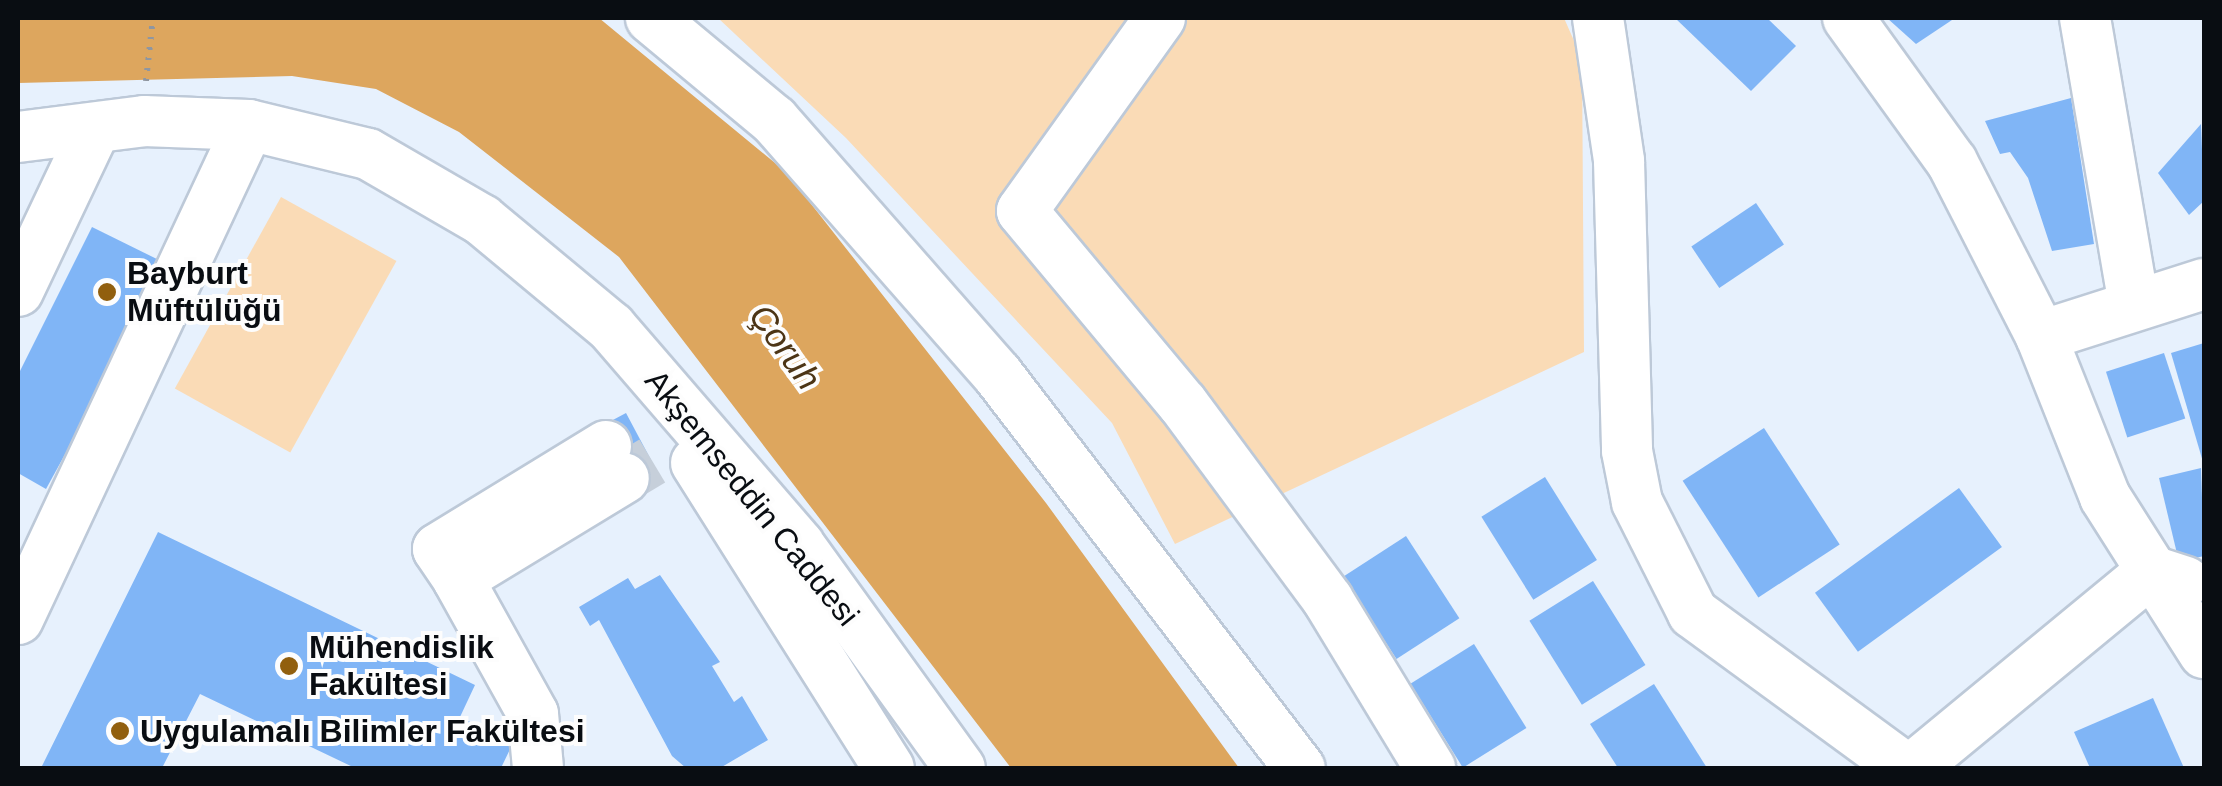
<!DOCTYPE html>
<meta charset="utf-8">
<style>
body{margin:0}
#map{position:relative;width:2222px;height:786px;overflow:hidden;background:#e7f1fd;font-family:Arial,sans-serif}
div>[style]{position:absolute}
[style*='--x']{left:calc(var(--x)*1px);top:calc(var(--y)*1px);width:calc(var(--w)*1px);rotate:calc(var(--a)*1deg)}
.green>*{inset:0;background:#fadbb6;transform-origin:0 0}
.water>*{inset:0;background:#dda65e}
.building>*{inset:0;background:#80b5f6;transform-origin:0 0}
.minor-tunnel>*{height:50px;margin-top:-25px;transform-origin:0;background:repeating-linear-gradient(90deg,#c6cfda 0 50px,transparent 0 75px)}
.path>*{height:6px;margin-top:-3px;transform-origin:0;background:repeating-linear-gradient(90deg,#8f96a0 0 2.5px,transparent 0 10.5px)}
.roads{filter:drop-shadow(2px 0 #bdc9d8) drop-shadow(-2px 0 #bdc9d8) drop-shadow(0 2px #bdc9d8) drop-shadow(0 -2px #bdc9d8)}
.minor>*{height:50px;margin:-25px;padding:0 25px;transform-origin:25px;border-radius:25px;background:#fff}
.dots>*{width:28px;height:28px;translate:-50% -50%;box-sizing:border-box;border:5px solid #fdfdfd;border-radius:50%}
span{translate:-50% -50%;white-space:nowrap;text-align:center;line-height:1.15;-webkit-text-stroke:8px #fdfdfd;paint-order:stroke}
.poi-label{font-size:32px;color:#090d12;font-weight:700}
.left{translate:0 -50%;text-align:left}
.street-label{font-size:32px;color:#090d12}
.water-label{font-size:35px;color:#4c3516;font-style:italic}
.frame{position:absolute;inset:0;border:20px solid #090d12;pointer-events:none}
</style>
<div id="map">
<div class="green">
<div style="clip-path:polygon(718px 18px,1564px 18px,1582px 59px,1584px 352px,1175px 544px,1112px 423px,846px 138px)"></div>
<div style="left:281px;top:197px;width:132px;height:219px;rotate:29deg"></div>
</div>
<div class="water">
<div style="clip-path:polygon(18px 18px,599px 18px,786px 172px,1046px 503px,1239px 768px,1011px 768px,619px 257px,459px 132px,376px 89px,292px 76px,18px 83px)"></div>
</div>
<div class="building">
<div style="clip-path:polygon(1675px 18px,1767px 18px,1796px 46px,1751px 91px)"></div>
<div style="clip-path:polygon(1887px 18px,1955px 18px,1916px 44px)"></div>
<div style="clip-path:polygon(2071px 98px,2094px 244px,2052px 251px,2028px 178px,2010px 152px,2000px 154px,1985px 121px)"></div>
<div style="clip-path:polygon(2201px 124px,2204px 201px,2189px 215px,2158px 173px)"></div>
<div style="left:1756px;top:203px;width:50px;height:78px;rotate:56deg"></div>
<div style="clip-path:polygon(92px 227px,169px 265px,46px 489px,18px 473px,18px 375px)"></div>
<div style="clip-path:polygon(2204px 343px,2204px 462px,2203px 462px,2171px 353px)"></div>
<div style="left:2164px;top:353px;width:69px;height:61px;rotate:72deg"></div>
<div style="left:626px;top:413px;width:76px;height:33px;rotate:62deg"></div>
<div style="left:1764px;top:428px;width:139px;height:97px;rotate:57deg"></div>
<div style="clip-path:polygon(2201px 468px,2204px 556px,2179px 562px,2159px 478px)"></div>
<div style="left:1545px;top:477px;width:98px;height:75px;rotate:58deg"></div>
<div style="left:1959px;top:488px;width:73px;height:178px;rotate:54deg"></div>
<div style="clip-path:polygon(158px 532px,475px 685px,460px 717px,513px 743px,501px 768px,355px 768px,200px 694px,162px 768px,41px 768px)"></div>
<div style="left:1406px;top:536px;width:98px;height:75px;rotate:57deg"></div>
<div style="clip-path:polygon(660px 575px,720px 662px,712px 666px,734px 702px,742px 696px,768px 740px,720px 768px,686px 768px,672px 756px,599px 620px,590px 626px,579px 607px,628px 578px,635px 589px)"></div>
<div style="left:1593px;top:581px;width:99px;height:75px;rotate:58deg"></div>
<div style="left:1474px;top:644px;width:99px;height:75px;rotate:58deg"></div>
<div style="clip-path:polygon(1654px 684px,1707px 768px,1618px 768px,1590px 724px)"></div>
<div style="clip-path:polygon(2153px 698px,2184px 768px,2090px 768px,2074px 732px)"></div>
</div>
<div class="minor-tunnel">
<div style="--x:624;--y:478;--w:33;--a:-31"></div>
</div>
<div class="path">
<div style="--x:146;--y:81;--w:63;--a:-83.7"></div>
</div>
<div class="roads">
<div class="minor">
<div style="--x:651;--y:18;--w:160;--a:39.7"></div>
<div style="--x:774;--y:120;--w:339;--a:48.7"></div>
<div style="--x:998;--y:375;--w:496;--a:52.5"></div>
<div style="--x:1160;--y:18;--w:237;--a:125.6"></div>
<div style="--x:1022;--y:211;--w:251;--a:50.2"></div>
<div style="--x:1183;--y:404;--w:244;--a:53.5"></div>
<div style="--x:1328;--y:600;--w:197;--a:58.7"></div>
<div style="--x:1598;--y:18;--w:145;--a:81.6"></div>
<div style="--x:1619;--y:161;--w:290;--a:88.4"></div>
<div style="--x:1627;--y:451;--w:52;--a:78.9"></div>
<div style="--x:1637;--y:502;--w:124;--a:63.2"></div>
<div style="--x:1693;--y:613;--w:263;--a:36.2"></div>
<div style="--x:1848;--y:18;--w:178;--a:54.2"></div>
<div style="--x:1952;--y:162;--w:195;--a:62.9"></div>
<div style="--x:2041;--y:336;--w:173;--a:68.3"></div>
<div style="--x:2105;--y:497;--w:185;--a:57.6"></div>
<div style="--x:2085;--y:18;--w:291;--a:80.3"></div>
<div style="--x:18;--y:137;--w:127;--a:-7.2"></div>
<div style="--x:144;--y:121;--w:105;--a:2.2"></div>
<div style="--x:249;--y:125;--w:122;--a:13.7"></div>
<div style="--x:368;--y:154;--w:132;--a:30.1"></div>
<div style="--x:482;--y:220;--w:168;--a:39.7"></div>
<div style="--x:611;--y:327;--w:288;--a:49.2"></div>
<div style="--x:799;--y:545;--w:275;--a:54.2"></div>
<div style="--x:18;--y:291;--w:179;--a:-64.6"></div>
<div style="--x:2041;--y:336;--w:171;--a:-17.7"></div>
<div style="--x:606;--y:446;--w:197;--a:148.5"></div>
<div style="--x:438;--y:549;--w:36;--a:56"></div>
<div style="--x:458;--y:579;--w:194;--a:-31.3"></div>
<div style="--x:696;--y:463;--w:361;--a:57.7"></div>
<div style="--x:458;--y:579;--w:154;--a:60.9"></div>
<div style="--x:533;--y:714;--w:54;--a:84.7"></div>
<div style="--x:18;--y:619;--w:545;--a:-64.94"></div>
<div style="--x:1913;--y:768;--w:310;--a:-39.5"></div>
<div style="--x:2152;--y:571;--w:35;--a:18"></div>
</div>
</div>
<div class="dots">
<div style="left:107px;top:292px;background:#915f0e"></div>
<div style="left:289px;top:666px;background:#915f0e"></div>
<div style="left:120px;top:731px;background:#915f0e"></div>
</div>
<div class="poi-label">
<span class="left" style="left:127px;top:292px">Bayburt<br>Müftülüğü</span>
<span class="left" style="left:309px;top:666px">Mühendislik<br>Fakültesi</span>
<span class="left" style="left:140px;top:731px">Uygulamalı Bilimler Fakültesi</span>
</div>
<div class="street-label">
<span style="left:752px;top:498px;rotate:51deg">Akşemseddin Caddesi</span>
</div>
<div class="water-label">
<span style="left:785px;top:347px;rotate:54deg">Çoruh</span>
</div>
<div class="frame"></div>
</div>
